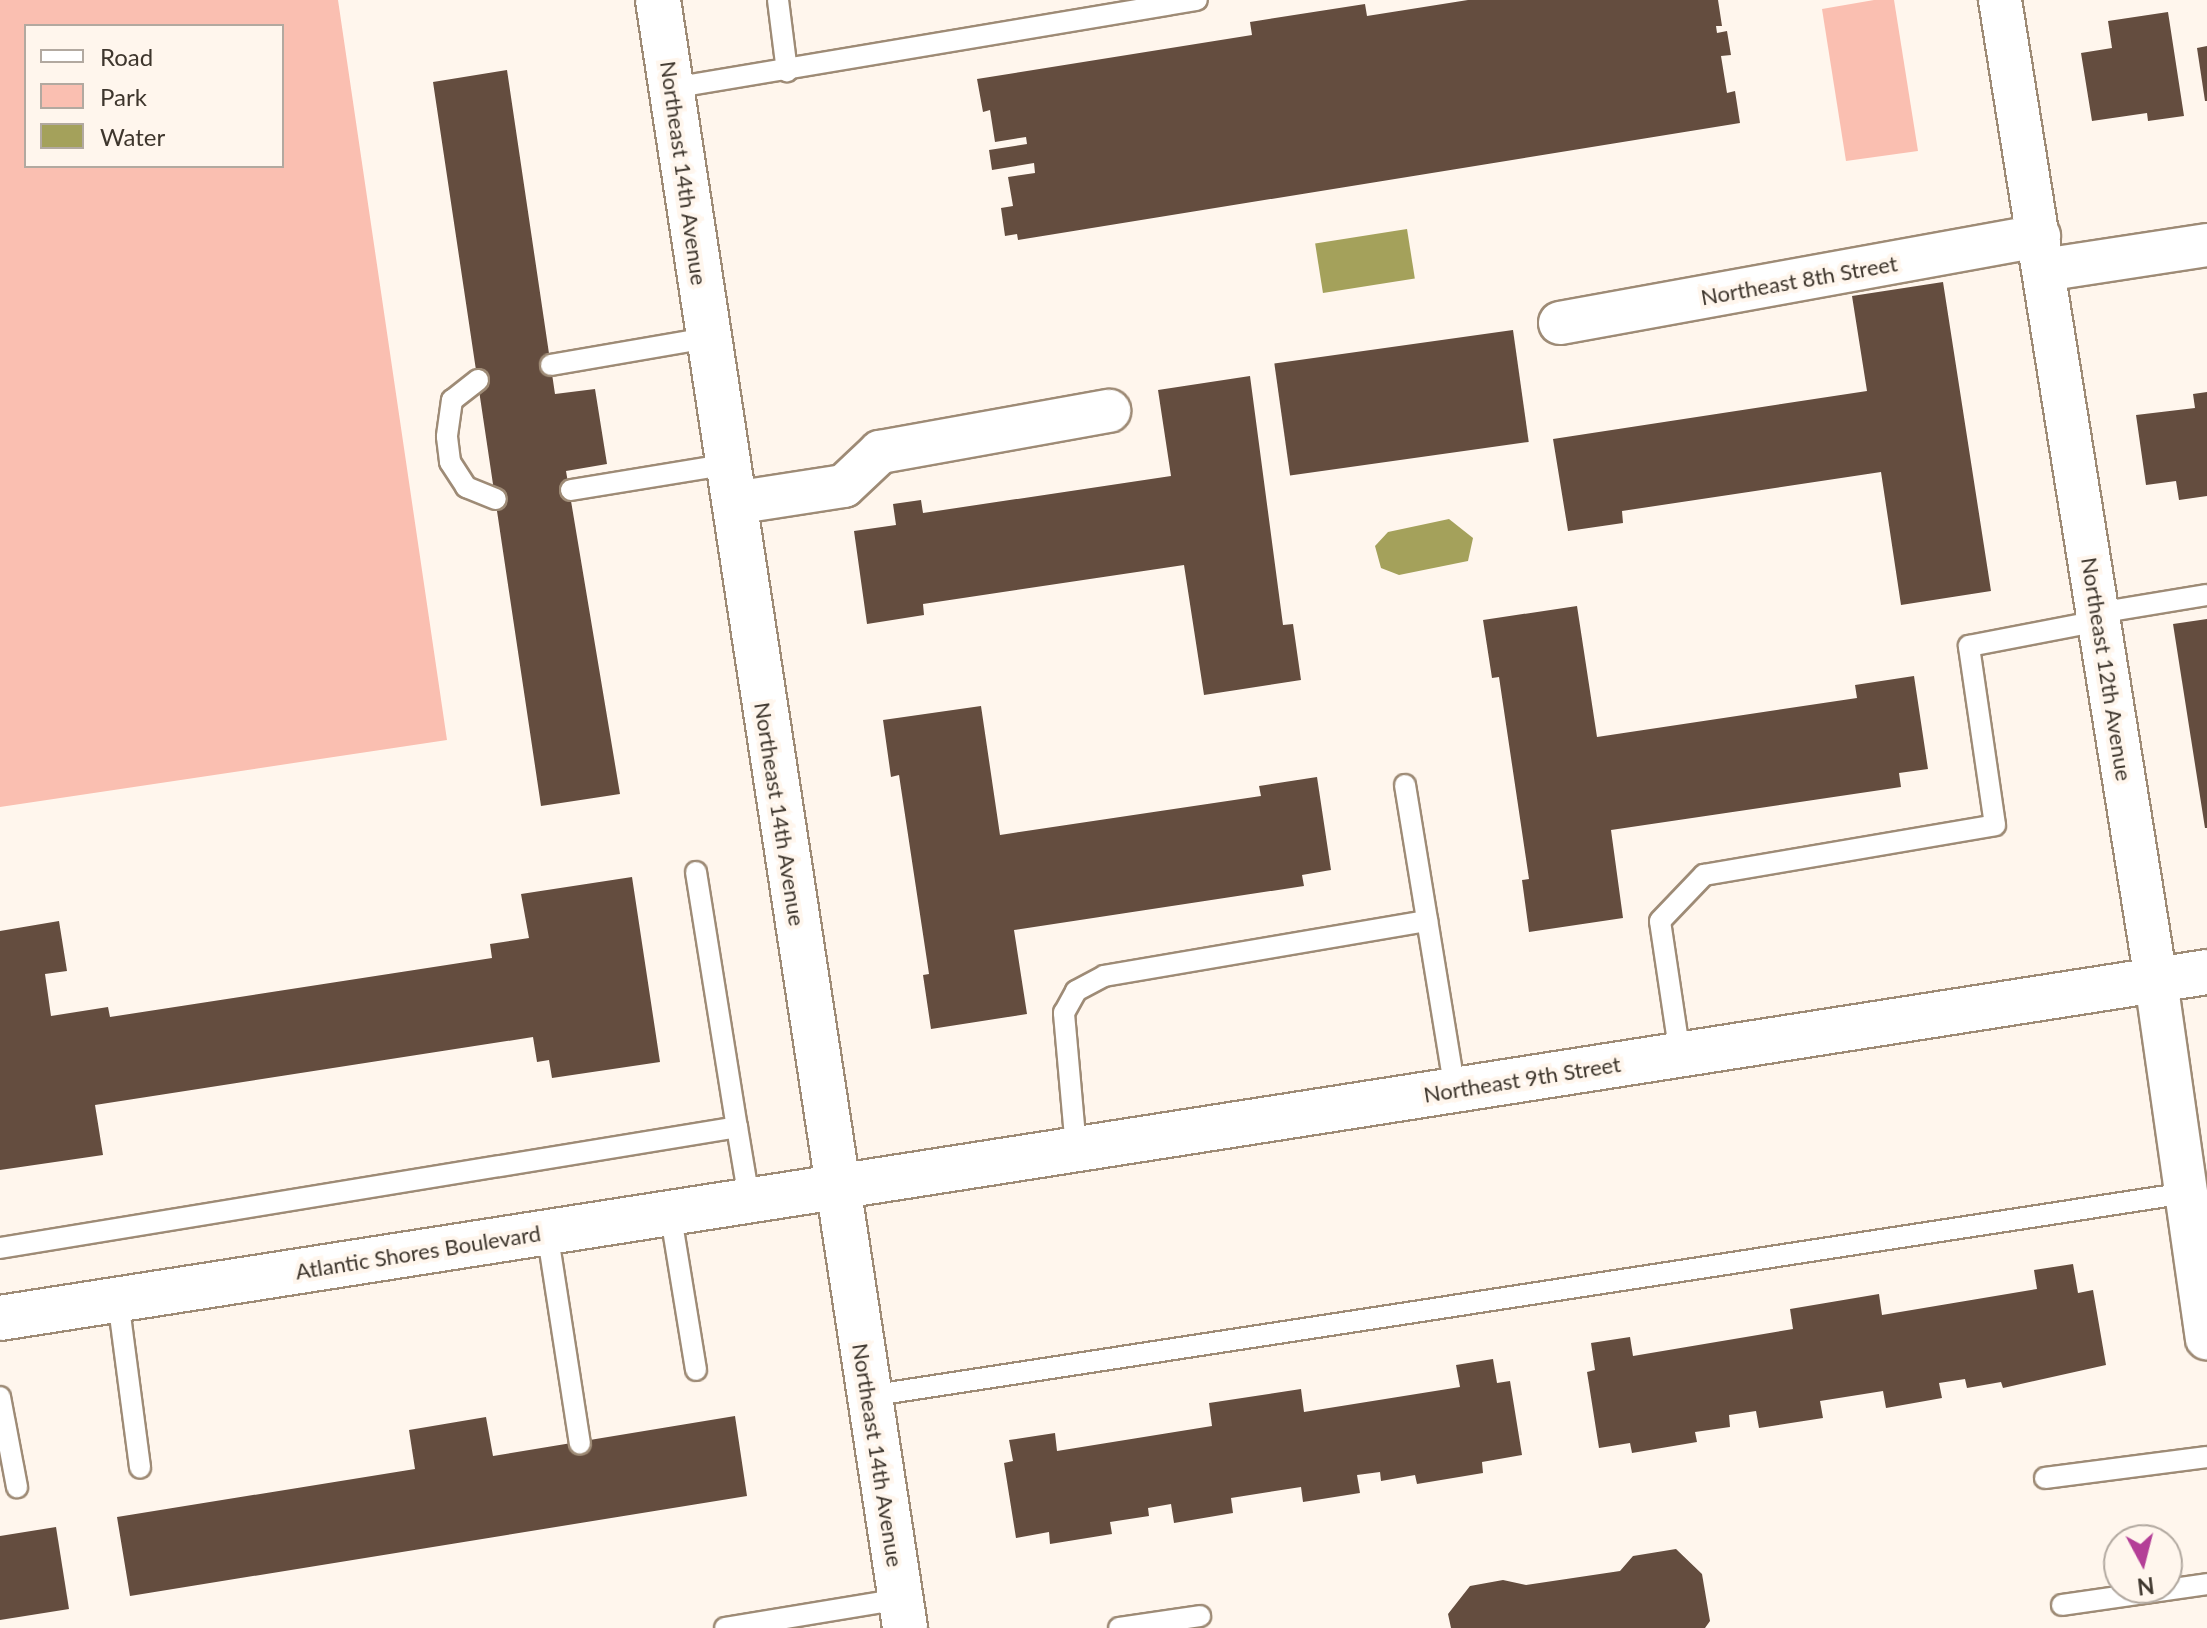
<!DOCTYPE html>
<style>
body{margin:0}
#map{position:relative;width:2207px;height:1628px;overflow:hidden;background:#fff6ed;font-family:Lato,sans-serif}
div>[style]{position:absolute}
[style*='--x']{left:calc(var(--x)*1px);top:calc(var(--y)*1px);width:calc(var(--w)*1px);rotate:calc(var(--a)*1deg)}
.green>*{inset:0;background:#fabfb1}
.water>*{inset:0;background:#a4a15b;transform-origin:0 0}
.building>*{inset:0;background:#644d3f;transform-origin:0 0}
.roads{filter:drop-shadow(2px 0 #9e8b76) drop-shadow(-2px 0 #9e8b76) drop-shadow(0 2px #9e8b76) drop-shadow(0 -2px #9e8b76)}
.lane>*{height:20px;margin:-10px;padding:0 10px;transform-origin:10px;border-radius:10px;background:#fff}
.street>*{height:42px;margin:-21px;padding:0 21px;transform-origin:21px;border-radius:21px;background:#fff}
.secondary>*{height:44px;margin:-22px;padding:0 22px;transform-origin:22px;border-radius:22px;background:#fff}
span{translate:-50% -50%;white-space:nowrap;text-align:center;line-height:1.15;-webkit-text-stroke:8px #fff6ed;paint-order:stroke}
.street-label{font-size:22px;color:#3e362d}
.legend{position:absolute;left:24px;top:24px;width:260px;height:144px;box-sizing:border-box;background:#fff6ed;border:2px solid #b2a9a0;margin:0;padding:10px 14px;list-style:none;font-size:24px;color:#3e362d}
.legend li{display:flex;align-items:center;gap:16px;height:40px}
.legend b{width:40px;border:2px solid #b2a9a0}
.north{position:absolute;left:2103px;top:1524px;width:80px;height:80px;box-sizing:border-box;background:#fff6ed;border:2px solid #b2a9a0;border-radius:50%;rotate:173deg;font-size:22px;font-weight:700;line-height:32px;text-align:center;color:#3e362d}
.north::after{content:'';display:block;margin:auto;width:28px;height:36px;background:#b43f97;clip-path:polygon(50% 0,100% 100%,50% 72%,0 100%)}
</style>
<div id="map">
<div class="green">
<div style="clip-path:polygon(evenodd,0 0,338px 0,447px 740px,0 807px,0 0,26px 26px,282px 26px,282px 166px,26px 166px,26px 26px)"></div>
<div style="clip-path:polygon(1874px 0,1894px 0,1918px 151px,1846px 161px,1822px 9px)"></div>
</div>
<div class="water">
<div style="left:1407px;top:229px;width:50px;height:93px;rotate:81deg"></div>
<div style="clip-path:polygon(1449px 519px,1473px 538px,1468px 561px,1399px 575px,1381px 568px,1375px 546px,1388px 532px)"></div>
</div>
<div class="building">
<div style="clip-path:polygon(1468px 0,1718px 0,1722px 26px,1716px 26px,1717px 33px,1727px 31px,1731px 55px,1721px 56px,1727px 93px,1735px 91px,1740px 123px,1018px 240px,1017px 234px,1005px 236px,1001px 208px,1013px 206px,1008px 177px,1035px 173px,1034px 163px,992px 170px,989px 150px,1027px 144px,1026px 137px,995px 142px,990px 110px,983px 112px,977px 79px,1252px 35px,1250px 22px,1365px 4px,1367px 16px)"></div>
<div style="clip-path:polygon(2168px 12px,2184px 116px,2148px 121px,2147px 113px,2092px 121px,2081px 53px,2112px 48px,2108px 21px)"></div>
<div style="clip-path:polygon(2207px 46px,2207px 101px,2205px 101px,2197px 48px)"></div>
<div style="clip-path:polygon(507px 70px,555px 394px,595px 389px,607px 464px,566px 471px,620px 794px,541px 806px,433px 82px)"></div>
<div style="clip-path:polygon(1943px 282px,1991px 591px,1901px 605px,1881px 472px,1622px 511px,1623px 523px,1568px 531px,1553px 439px,1867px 391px,1852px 296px)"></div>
<div style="left:1513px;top:330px;width:113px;height:241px;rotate:82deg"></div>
<div style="clip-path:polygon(1250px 376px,1283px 625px,1293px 624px,1301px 680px,1204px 695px,1184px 565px,923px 604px,924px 615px,867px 624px,854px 531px,896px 525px,893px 504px,921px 500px,923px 513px,1171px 476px,1158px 390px)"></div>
<div style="clip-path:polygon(2207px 392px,2207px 496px,2179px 500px,2176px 481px,2146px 485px,2136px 415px,2195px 408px,2193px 394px)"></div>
<div style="clip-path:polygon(1577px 606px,1597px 737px,1857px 698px,1855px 685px,1914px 676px,1928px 769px,1899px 773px,1901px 787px,1611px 830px,1623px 918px,1529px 932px,1522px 880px,1529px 879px,1499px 677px,1492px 678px,1483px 620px)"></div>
<div style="clip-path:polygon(2207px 619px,2207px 828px,2205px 828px,2173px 624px)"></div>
<div style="clip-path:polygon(981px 706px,1000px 835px,1261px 796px,1259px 786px,1317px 777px,1331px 870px,1302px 875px,1304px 886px,1014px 930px,1027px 1014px,931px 1029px,923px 975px,929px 974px,899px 775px,891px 777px,883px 720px)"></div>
<div style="clip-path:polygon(632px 877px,660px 1062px,552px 1078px,549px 1060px,537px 1062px,533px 1037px,95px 1105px,103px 1155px,0 1170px,0 931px,59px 921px,67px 971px,45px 974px,51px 1016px,108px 1007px,110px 1017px,492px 958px,490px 944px,529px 938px,521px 894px)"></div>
<div style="clip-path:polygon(2073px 1264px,2078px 1293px,2093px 1290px,2106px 1365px,2003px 1388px,2001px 1382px,1967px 1388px,1965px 1379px,1939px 1383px,1942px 1398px,1886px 1408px,1883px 1391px,1820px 1401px,1823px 1418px,1759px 1428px,1756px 1411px,1729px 1415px,1730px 1427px,1695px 1432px,1697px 1442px,1632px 1453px,1630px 1443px,1599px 1448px,1587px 1372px,1595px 1370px,1591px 1343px,1630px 1337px,1633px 1356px,1793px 1329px,1790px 1309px,1879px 1294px,1882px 1315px,2037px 1289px,2034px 1270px)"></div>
<div style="clip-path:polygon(1493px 1359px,1497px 1383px,1510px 1381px,1522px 1455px,1482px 1462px,1483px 1473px,1417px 1484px,1415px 1475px,1381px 1481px,1380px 1472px,1357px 1475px,1360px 1493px,1303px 1502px,1301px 1487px,1231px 1498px,1233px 1513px,1174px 1523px,1171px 1504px,1148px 1508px,1149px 1516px,1110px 1522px,1112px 1534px,1050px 1544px,1049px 1532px,1016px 1538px,1004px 1463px,1013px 1461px,1009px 1440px,1055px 1433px,1057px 1451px,1212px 1426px,1209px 1403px,1301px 1389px,1304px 1412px,1460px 1387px,1456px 1365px)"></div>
<div style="clip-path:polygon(735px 1416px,747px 1496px,130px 1596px,117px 1517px,415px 1469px,409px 1430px,486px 1417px,493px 1456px)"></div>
<div style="clip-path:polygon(56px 1527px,69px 1609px,0 1620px,0 1536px)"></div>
<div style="clip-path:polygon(1676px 1549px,1702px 1574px,1710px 1621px,1705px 1628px,1451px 1628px,1448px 1614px,1470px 1586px,1503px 1580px,1526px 1585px,1620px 1571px,1633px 1556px)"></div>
</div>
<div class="roads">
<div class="lane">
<div style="--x:778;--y:0;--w:72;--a:82.8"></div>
<div style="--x:672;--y:88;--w:532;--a:-9.52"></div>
<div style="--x:551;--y:365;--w:158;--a:-9.8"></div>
<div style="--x:478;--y:380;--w:33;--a:142"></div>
<div style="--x:452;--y:400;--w:37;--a:98"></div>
<div style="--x:447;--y:437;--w:25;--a:83"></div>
<div style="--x:450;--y:462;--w:30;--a:57"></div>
<div style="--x:466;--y:487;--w:32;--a:22"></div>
<div style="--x:571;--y:490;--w:160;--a:-9.3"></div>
<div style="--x:2098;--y:613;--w:110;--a:-9.4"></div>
<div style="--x:1405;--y:785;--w:308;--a:80.7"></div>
<div style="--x:696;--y:872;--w:258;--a:80.9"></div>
<div style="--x:1680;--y:1055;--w:135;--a:-98.5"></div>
<div style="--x:1660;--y:921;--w:64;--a:-46.3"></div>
<div style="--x:1704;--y:875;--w:295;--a:-9.7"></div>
<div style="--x:1995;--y:825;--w:181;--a:-98.3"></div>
<div style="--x:1969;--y:646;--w:132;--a:-10.9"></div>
<div style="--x:1076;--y:1148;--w:136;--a:-95.1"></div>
<div style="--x:1064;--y:1013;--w:25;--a:-61"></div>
<div style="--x:1076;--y:991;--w:32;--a:-28"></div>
<div style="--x:1104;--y:976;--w:328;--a:-9.7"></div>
<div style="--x:670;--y:1211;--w:161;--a:80.7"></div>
<div style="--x:547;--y:1231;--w:215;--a:81.2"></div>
<div style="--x:0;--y:1248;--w:747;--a:-9.32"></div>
<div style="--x:737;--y:1127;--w:73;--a:80.5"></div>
<div style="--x:118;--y:1300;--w:169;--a:82.5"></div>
<div style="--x:869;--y:1396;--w:1333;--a:-8.76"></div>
<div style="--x:0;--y:1397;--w:92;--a:79.3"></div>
<div style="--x:2045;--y:1478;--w:163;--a:-7.4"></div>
<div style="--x:2062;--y:1605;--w:147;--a:-8.2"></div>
<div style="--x:725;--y:1628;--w:178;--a:-9.4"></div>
<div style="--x:1119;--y:1628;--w:82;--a:-8.4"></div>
</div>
<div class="street">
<div style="--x:2000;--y:0;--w:993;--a:80.96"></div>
<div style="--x:2156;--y:981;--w:361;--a:81.9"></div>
<div style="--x:2044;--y:270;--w:165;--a:-8.7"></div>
<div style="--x:1560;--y:323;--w:487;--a:-10.3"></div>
<div style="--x:734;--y:503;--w:111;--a:-8.8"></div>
<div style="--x:844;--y:486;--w:50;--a:-43.4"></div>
<div style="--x:880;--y:452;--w:233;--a:-10.2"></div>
</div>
<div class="secondary">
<div style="--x:658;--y:0;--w:1647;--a:81.37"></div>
<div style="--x:0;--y:1318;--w:2234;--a:-8.91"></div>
</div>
</div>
<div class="street-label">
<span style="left:684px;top:173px;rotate:82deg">Northeast 14th Avenue</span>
<span style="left:1799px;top:280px;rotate:-10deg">Northeast 8th Street</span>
<span style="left:2107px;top:669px;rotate:81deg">Northeast 12th Avenue</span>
<span style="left:780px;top:814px;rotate:81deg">Northeast 14th Avenue</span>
<span style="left:1522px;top:1079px;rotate:-9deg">Northeast 9th Street</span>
<span style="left:418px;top:1252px;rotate:-9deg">Atlantic Shores Boulevard</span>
<span style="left:878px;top:1455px;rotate:81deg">Northeast 14th Avenue</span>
</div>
<ul class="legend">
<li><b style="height:10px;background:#fff"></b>Road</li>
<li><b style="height:22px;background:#fabfb1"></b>Park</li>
<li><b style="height:22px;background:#a4a15b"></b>Water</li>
</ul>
<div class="north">N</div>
</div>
